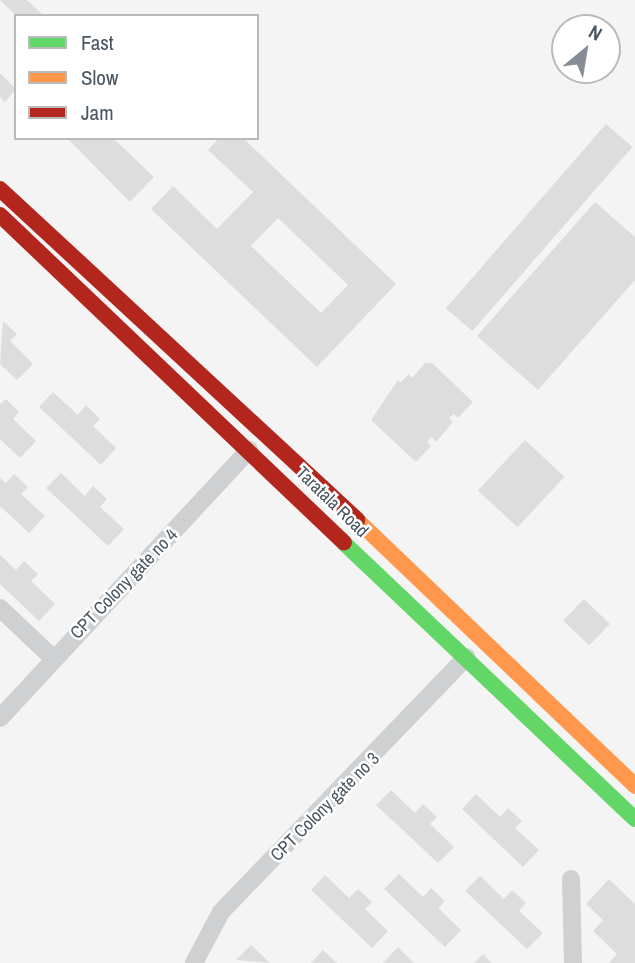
<!DOCTYPE html>
<style>
body{margin:0}
#map{position:relative;width:635px;height:963px;overflow:hidden;background:#f4f4f4;font-family:"Archivo Narrow",sans-serif}
div>[style]{position:absolute}
[style*='--x']{left:calc(var(--x)*1px);top:calc(var(--y)*1px);width:calc(var(--w)*1px);rotate:calc(var(--a)*1deg)}
.building>*{inset:0;background:#ddddde;transform-origin:0 0}
.street>*{height:18px;margin:-9px;padding:0 9px;transform-origin:9px;border-radius:9px;background:#ced0d2}
.fast>*{height:16px;margin:-8px;padding:0 8px;transform-origin:8px;border-radius:8px;background:#63d668}
.slow>*{height:16px;margin:-8px;padding:0 8px;transform-origin:8px;border-radius:8px;background:#ff974d}
.jam>*{height:16px;margin:-8px;padding:0 8px;transform-origin:8px;border-radius:8px;background:#b3261e}
span{translate:-50% -50%;white-space:nowrap;text-align:center;line-height:1.15;-webkit-text-stroke:5px #fff;paint-order:stroke}
.street-label{font-size:18px;color:#4a5661}
.legend{position:absolute;left:14px;top:14px;width:245px;height:126px;box-sizing:border-box;background:#fff;border:2px solid #b7bbc0;margin:0;padding:9px 12px;list-style:none;font-size:21px;color:#4a5661}
.legend li{display:flex;align-items:center;gap:14px;height:35px}
.legend b{width:35px;border:2px solid #b7bbc0}
.north{position:absolute;left:551px;top:14px;width:70px;height:70px;box-sizing:border-box;background:#fff;border:2px solid #b7bbc0;border-radius:50%;rotate:30deg;font-size:19px;font-weight:700;line-height:28px;text-align:center;color:#4a5661}
.north::after{content:'';display:block;margin:auto;width:24px;height:32px;background:#868d94;clip-path:polygon(50% 0,100% 100%,50% 72%,0 100%)}
</style>
<div id="map">
<div class="building">
<div style="clip-path:polygon(0 0,27px 0,44px 16px,17px 16px)"></div>
<div style="clip-path:polygon(0 73px,16px 89px,5px 102px,0 97px)"></div>
<div style="left:606px;top:124px;width:35px;height:244px;rotate:41deg"></div>
<div style="clip-path:polygon(67px 138px,113px 138px,154px 177px,130px 202px)"></div>
<div style="clip-path:polygon(evenodd,219px 138px,243px 138px,396px 284px,317px 367px,151px 209px,173px 186px,217px 229px,253px 192px,208px 150px,219px 138px,278px 218px,348px 285px,321px 313px,251px 246px,278px 218px)"></div>
<div style="clip-path:polygon(595px 202px,635px 237px,635px 280px,538px 390px,477px 336px)"></div>
<div style="clip-path:polygon(3px 321px,17px 334px,10px 341px,33px 364px,17px 380px,0 364px)"></div>
<div style="clip-path:polygon(425px 363px,432px 363px,473px 402px,458px 418px,454px 414px,449px 418px,453px 422px,436px 442px,431px 437px,427px 442px,431px 446px,416px 462px,371px 420px,398px 380px,400px 383px,409px 374px,412px 378px)"></div>
<div style="clip-path:polygon(53px 392px,78px 415px,86px 405px,100px 419px,93px 426px,116px 448px,101px 465px,39px 407px)"></div>
<div style="clip-path:polygon(6px 399px,19px 412px,13px 419px,36px 441px,20px 458px,0 439px,0 404px)"></div>
<div style="left:525px;top:440px;width:54px;height:69px;rotate:43deg"></div>
<div style="clip-path:polygon(61px 473px,85px 496px,93px 486px,107px 499px,100px 507px,124px 529px,108px 546px,46px 488px)"></div>
<div style="clip-path:polygon(14px 474px,28px 487px,21px 494px,45px 516px,29px 533px,0 506px,0 478px,6px 483px)"></div>
<div style="clip-path:polygon(0 555px,16px 570px,24px 561px,38px 574px,31px 581px,55px 604px,39px 621px,0 584px)"></div>
<div style="left:584px;top:599px;width:36px;height:30px;rotate:44deg"></div>
<div style="clip-path:polygon(391px 790px,415px 813px,423px 804px,437px 817px,430px 824px,454px 847px,438px 863px,376px 805px)"></div>
<div style="clip-path:polygon(476px 794px,500px 817px,508px 808px,522px 821px,515px 828px,539px 850px,523px 867px,462px 809px)"></div>
<div style="clip-path:polygon(399px 874px,423px 897px,431px 888px,445px 901px,438px 908px,461px 930px,445px 947px,384px 889px)"></div>
<div style="clip-path:polygon(325px 875px,349px 898px,358px 889px,372px 902px,365px 909px,388px 931px,372px 948px,311px 890px)"></div>
<div style="clip-path:polygon(480px 876px,504px 899px,512px 890px,526px 903px,519px 911px,543px 933px,527px 949px,465px 891px)"></div>
<div style="clip-path:polygon(609px 879px,635px 904px,635px 963px,609px 963px,617px 954px,593px 931px,603px 920px,586px 904px)"></div>
<div style="clip-path:polygon(251px 945px,270px 963px,236px 960px)"></div>
<div style="clip-path:polygon(398px 947px,414px 963px,383px 963px)"></div>
<div style="clip-path:polygon(323px 950px,337px 963px,311px 963px)"></div>
<div style="clip-path:polygon(483px 954px,492px 963px,474px 963px)"></div>
</div>
<div class="street">
<div style="--x:0;--y:608;--w:74;--a:43.4"></div>
<div style="--x:0;--y:718;--w:366;--a:-47.1"></div>
<div style="--x:571;--y:879;--w:84;--a:88.6"></div>
<div style="--x:194;--y:963;--w:58;--a:-62.1"></div>
<div style="--x:221;--y:912;--w:354;--a:-46.1"></div>
</div>
<div class="fast">
<div style="--x:344;--y:543;--w:401;--a:43.5"></div>
</div>
<div class="slow">
<div style="--x:357;--y:520;--w:385;--a:43.7"></div>
</div>
<div class="jam">
<div style="--x:0;--y:189;--w:487;--a:42.8"></div>
<div style="--x:0;--y:215;--w:475;--a:43.6"></div>
</div>
<div class="street-label">
<span style="left:332px;top:502px;rotate:44deg">Taratala Road</span>
<span style="left:124px;top:584px;rotate:-46deg">CPT Colony gate no 4</span>
<span style="left:325px;top:807px;rotate:-45deg">CPT Colony gate no 3</span>
</div>
<ul class="legend">
<li><b style="height:9px;background:#63d668"></b>Fast</li>
<li><b style="height:9px;background:#ff974d"></b>Slow</li>
<li><b style="height:9px;background:#b3261e"></b>Jam</li>
</ul>
<div class="north">N</div>
</div>
